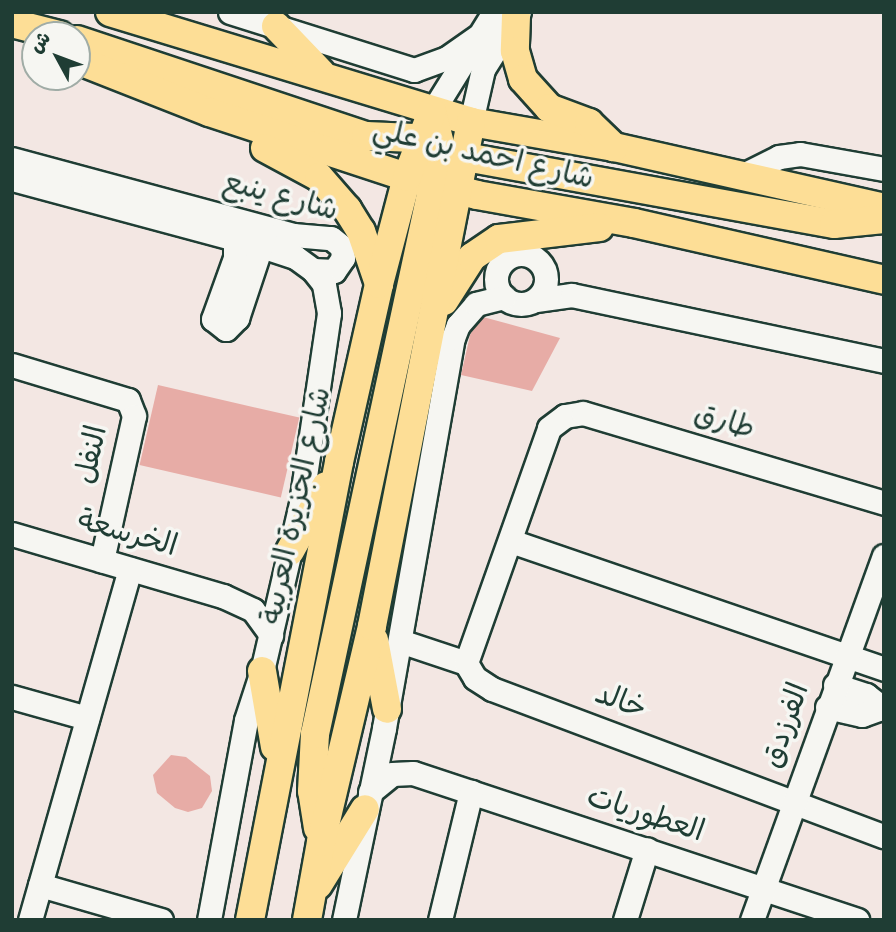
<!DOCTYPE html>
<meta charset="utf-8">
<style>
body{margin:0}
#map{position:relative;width:896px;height:932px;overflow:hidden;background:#f3e7e3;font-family:"Indie Flower","Playpen Sans Arabic",sans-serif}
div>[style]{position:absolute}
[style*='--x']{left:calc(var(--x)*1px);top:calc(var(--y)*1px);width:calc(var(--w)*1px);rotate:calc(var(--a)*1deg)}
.building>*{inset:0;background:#e7aca6;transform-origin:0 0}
.roads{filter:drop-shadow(2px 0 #1f3d34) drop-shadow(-2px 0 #1f3d34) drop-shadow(0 2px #1f3d34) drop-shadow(0 -2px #1f3d34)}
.minor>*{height:23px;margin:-11.5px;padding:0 11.5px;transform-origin:11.5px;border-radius:11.5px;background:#f6f6f2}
.minor>.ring{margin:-11.5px;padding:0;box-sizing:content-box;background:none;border:23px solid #f6f6f2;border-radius:50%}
.major>*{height:28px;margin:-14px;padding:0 14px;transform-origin:14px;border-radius:14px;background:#fdde96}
span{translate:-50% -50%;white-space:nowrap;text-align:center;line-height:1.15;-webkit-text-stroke:7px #f6f6f2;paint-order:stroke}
.street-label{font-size:30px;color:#1f3d34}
.frame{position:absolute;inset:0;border:14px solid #1f3d34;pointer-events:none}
.north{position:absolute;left:21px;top:21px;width:70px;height:70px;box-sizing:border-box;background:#f6f6f2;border:2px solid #a0aca6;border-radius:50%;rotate:311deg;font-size:19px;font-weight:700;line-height:28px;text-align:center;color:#1f3d34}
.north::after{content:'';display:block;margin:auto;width:24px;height:32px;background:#1f3d34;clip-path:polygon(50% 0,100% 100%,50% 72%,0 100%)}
</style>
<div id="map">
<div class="building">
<div style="clip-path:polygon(483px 317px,560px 338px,532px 391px,461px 375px,471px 331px)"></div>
<div style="left:158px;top:385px;width:145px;height:82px;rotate:13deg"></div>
<div style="clip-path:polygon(171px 755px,186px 757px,210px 776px,212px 791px,202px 808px,188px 812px,175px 808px,157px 793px,153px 775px)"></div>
</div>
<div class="roads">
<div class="minor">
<div style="--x:230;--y:12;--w:193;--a:17.5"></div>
<div style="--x:414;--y:70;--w:35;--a:-20"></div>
<div style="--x:447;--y:58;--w:37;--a:-35"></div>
<div style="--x:432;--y:112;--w:118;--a:-58.2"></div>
<div style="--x:471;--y:122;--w:54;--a:-77.2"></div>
<div style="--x:483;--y:69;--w:67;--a:-57.7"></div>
<div style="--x:12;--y:159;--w:291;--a:15.1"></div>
<div style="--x:293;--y:235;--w:38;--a:5"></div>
<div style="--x:331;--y:238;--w:14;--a:39"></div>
<div style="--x:342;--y:247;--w:11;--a:85"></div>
<div style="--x:343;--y:258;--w:16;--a:125"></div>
<div style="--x:334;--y:271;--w:21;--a:-177"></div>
<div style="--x:313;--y:270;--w:22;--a:-144"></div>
<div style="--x:295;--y:257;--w:36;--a:-162"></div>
<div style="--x:261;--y:246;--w:258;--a:-164.9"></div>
<div style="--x:741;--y:176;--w:42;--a:-26.6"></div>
<div style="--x:779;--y:157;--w:21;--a:-8"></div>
<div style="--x:800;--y:154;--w:85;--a:10.1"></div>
<div style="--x:235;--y:238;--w:20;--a:90"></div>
<div style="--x:235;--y:258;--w:65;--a:109.8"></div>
<div style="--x:213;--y:319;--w:16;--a:38"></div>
<div style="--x:226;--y:329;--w:16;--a:-45"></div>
<div style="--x:237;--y:318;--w:89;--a:-71.6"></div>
<div class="ring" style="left:496px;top:254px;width:27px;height:27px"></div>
<div style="--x:536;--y:300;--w:36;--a:-8"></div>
<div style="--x:572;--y:295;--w:319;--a:11.9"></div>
<div style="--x:12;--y:365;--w:121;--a:16.8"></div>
<div style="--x:128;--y:400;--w:17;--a:69"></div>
<div style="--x:134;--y:416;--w:148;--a:102.5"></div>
<div style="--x:12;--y:534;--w:220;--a:16.4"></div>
<div style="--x:223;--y:596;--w:33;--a:25"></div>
<div style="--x:253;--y:610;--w:31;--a:54"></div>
<div style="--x:511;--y:541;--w:394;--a:18.9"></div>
<div style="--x:400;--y:641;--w:70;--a:18.4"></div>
<div style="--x:466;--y:663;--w:249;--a:-70.5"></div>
<div style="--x:549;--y:428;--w:20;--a:-37"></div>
<div style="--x:565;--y:416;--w:18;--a:-9"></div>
<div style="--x:583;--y:413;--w:314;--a:16.6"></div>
<div style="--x:466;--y:663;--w:17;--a:59"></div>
<div style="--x:475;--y:678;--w:20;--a:33"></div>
<div style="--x:492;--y:689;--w:419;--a:20.6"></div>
<div style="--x:835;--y:685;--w:33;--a:18"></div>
<div style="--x:866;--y:695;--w:23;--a:38"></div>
<div style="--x:12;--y:697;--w:78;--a:15.6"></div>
<div style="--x:827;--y:707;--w:36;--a:13"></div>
<div style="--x:862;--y:715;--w:20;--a:-20"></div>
<div style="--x:370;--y:792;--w:28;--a:-39"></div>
<div style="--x:392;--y:774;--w:21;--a:-3"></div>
<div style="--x:413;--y:773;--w:468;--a:18.3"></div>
<div style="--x:40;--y:885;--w:126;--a:16.1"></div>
<div style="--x:30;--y:920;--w:365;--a:-74.1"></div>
<div style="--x:209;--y:920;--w:203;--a:-79.5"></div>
<div style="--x:246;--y:720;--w:52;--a:-71.9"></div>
<div style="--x:262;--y:671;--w:172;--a:-76.9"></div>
<div style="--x:301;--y:503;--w:192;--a:-81.6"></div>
<div style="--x:329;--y:313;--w:29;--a:-100"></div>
<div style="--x:324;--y:284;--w:18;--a:-128"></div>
<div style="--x:344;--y:920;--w:196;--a:-78.2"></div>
<div style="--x:384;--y:728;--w:396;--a:-80"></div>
<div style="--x:453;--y:338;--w:14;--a:-69"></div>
<div style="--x:458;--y:325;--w:28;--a:-49"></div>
<div style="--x:476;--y:304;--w:29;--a:-14"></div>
<div style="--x:440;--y:920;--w:132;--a:-76.4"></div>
<div style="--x:625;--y:920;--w:74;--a:-72.8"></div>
<div style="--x:752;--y:920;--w:387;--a:-70.1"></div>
</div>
<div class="major">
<div style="--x:110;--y:12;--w:377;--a:16.9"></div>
<div style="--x:471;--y:122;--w:145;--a:9.9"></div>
<div style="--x:614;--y:147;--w:277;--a:12.7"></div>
<div style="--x:516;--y:16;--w:35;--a:92"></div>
<div style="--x:515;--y:51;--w:29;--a:74"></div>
<div style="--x:523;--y:79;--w:39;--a:48"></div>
<div style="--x:549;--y:108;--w:43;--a:20.6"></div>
<div style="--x:589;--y:123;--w:35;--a:44"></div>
<div style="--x:12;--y:23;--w:49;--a:14.3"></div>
<div style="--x:276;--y:26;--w:65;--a:46.2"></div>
<div style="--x:77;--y:40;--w:305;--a:18.4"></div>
<div style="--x:366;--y:136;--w:72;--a:2.4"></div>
<div style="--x:77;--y:60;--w:142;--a:21.5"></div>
<div style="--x:209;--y:112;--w:208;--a:18.2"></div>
<div style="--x:407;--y:177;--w:72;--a:14.4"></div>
<div style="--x:477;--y:195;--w:159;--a:10.1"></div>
<div style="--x:634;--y:223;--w:256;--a:12.8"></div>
<div style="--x:265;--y:148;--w:61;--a:28.2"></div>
<div style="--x:319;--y:177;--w:43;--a:48.8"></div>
<div style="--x:347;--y:209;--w:26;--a:58"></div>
<div style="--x:361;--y:231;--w:56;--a:71.2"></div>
<div style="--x:449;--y:154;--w:391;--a:10.3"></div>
<div style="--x:834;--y:224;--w:50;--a:-5.7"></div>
<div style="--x:444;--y:301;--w:52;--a:-57.5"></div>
<div style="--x:472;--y:257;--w:32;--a:-34"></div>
<div style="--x:499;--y:239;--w:101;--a:-6.8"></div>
<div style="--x:290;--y:551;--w:74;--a:-61"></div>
<div style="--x:374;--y:640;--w:70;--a:79.3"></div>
<div style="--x:262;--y:671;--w:77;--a:80.3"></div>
<div style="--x:318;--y:828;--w:37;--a:-99"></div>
<div style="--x:312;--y:791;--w:57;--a:-87"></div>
<div style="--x:315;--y:734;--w:599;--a:-77.87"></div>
<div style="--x:441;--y:148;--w:37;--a:-104"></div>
<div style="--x:318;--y:885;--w:89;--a:-58.3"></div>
<div style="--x:250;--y:920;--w:467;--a:-79"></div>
<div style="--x:339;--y:462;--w:182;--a:-77.3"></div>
<div style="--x:379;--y:284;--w:111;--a:-75.3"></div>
<div style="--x:407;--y:177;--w:70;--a:-69"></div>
<div style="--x:307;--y:920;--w:79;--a:-79.8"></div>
<div style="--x:321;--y:842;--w:222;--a:-76.7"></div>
<div style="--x:372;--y:626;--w:514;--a:-78.89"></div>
</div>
</div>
<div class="street-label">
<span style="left:483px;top:156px;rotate:13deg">شارع احمد بن علي</span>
<span style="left:280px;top:198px;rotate:15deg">شارع ينبع</span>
<span style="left:724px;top:423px;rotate:17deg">طارق</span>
<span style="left:93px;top:455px;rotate:-77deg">النفل</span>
<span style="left:298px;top:506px;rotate:-78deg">شارع الجزيرة العربية</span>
<span style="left:127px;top:535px;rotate:16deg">الخرسعة</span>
<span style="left:620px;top:703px;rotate:20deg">خالد</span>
<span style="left:787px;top:726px;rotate:-70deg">الفرزدق</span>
<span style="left:645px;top:816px;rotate:18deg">العطوريات</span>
</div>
<div class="frame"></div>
<div class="north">ش</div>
</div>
